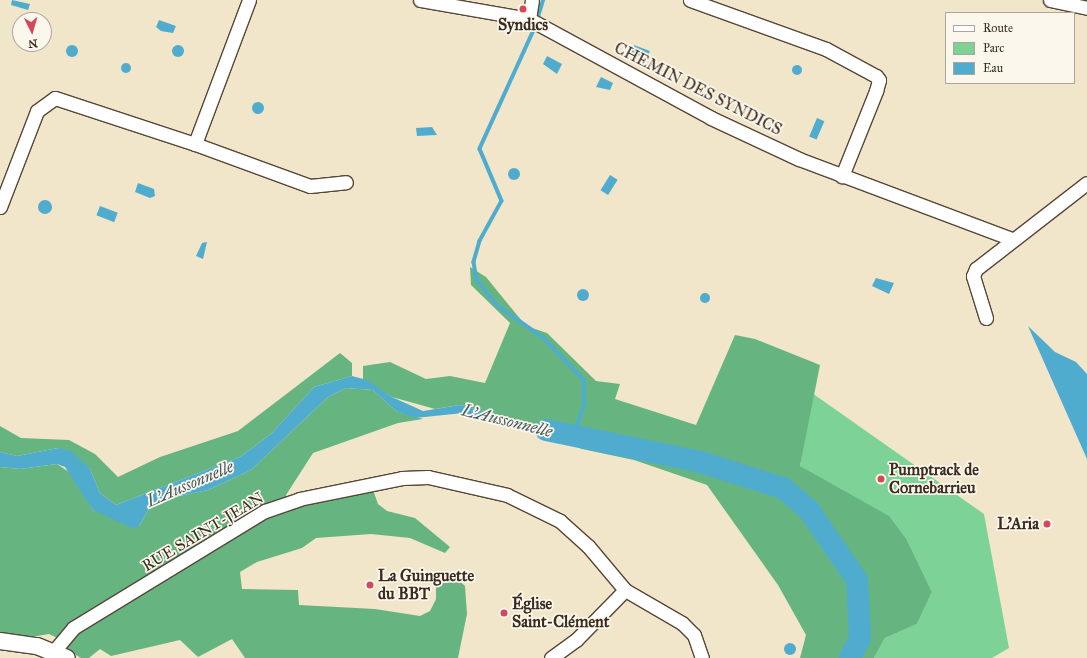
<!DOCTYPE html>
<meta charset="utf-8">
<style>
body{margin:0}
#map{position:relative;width:1087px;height:658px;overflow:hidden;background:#f1e6ca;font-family:"IM FELL Great Primer",serif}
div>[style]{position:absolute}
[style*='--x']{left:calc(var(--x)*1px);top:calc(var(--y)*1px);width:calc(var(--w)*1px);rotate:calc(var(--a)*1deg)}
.green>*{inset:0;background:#7dd397}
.forest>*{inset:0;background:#66b580}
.water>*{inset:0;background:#50acce;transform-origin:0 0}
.round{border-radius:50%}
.stream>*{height:3.5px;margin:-1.75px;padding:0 1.75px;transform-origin:1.75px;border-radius:1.75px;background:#50acce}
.river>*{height:22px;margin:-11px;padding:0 11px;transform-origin:11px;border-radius:11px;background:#50acce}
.roads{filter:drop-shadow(1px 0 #564638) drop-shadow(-1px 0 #564638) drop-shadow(0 1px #564638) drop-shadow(0 -1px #564638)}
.minor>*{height:13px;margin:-6.5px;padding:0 6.5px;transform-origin:6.5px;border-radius:6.5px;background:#fff}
.tertiary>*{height:16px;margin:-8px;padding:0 8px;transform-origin:8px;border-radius:8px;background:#fff}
.dots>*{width:11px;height:11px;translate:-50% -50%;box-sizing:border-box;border:2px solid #fbf7ec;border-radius:50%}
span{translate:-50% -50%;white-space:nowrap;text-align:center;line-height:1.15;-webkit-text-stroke:3.5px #fbf7ec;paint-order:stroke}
.poi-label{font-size:16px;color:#3b2a1e;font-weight:700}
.left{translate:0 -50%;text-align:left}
.right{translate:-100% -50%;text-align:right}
.street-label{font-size:16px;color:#3b2a1e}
.water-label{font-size:17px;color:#42585c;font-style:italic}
.legend{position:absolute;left:945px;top:12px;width:130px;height:72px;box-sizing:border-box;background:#fbf7ec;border:1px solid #aea59a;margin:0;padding:5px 7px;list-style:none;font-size:12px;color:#3b2a1e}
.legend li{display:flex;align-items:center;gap:8px;height:20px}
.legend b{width:20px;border:1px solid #aea59a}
.north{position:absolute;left:12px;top:12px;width:40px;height:40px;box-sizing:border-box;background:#fbf7ec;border:1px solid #aea59a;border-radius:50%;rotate:175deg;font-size:11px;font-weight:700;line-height:16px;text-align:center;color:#3b2a1e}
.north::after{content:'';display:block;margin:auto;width:14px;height:18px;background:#d1495b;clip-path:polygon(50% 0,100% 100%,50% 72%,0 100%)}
</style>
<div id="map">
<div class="green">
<div style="clip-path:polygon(812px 393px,984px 514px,1009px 648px,992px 658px,874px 658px,885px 638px,917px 624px,932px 592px,907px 540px,800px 466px)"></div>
</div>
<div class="forest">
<div style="clip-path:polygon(470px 267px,486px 277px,526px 326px,547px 333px,596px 381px,620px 384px,615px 399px,696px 425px,735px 335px,755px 339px,820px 365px,800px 466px,889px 516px,907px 540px,932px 592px,917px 624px,885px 638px,874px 658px,800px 658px,806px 635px,778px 585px,707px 485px,634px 460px,582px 449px,573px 445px,576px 435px,460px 405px,435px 409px,392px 397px,363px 379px,363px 366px,390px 362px,426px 379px,450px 376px,485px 383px,510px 323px,471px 285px)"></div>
<div style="clip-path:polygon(340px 353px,352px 363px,352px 376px,314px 387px,271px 434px,240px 457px,116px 505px,100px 493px,90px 469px,58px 448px,17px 456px,0 452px,0 426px,21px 438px,69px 440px,95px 454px,118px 477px,160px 457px,238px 431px)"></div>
<div style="clip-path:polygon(346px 388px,373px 390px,396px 411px,423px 419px,398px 423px,313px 453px,286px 495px,291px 508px,373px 490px,378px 504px,387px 511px,415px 518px,450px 547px,445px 553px,410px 538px,371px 534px,316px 538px,302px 548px,257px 562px,240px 572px,242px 589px,298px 590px,299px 605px,375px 609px,420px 616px,430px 611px,436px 599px,436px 572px,454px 576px,465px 586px,467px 614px,458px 658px,245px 658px,232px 639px,198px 657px,180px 640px,111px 656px,100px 649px,89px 658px,81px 658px,66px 649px,66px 642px,49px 634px,31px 637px,0 632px,0 467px,20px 469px,57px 464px,72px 474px,93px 510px,139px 526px,148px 510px,161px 500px,208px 490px,251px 470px,328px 397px)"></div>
</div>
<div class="water">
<div style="clip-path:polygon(12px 0,30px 4px,28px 10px,11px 5px)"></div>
<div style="clip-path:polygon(159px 20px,176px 26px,173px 33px,161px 31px,156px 27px)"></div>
<div class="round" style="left:66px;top:45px;width:12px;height:12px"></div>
<div style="left:634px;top:45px;width:17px;height:8px;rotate:21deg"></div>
<div class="round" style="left:172px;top:45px;width:12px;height:12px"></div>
<div style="clip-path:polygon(547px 56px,562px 64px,557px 74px,543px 64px)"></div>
<div class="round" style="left:121px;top:63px;width:10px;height:10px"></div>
<div class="round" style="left:792px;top:65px;width:10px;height:10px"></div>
<div style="clip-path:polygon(601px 77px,613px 83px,610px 90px,596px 87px)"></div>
<div class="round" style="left:252px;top:102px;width:12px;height:12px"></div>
<div style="left:817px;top:118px;width:8px;height:20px;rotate:23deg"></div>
<div style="clip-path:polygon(432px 127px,437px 135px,417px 136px,416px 128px)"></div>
<div class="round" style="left:508px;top:168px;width:12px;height:12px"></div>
<div style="left:610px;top:175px;width:9px;height:18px;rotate:32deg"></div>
<div style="clip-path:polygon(138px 183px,154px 189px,155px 196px,150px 198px,135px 192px)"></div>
<div class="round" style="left:38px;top:200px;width:14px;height:14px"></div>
<div style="left:100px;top:206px;width:19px;height:10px;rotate:21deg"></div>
<div style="clip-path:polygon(207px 242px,203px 259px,196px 256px,202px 243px)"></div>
<div style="clip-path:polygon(876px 278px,894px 283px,889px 294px,872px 286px)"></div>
<div class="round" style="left:577px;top:289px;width:12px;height:12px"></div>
<div class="round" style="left:700px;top:293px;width:10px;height:10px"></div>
<div style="clip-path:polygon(1028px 326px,1055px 352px,1076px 362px,1087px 374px,1087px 459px)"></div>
<div style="clip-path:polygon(352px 376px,367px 380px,392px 397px,423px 411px,460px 405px,576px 435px,573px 445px,463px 413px,415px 418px,396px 411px,373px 390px,346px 388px,328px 397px,251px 470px,208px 490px,161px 500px,148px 510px,139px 526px,132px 528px,93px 510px,65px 467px,57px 464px,20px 469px,0 467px,0 452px,17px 456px,58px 448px,71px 451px,90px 469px,100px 493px,116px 505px,240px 457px,271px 434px,314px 387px)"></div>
<div class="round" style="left:784px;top:643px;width:12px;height:12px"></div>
</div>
<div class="stream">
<div style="--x:537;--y:20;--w:21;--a:-73"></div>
<div style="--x:536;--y:26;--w:135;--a:114.5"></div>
<div style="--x:480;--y:149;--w:56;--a:67.1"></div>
<div style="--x:502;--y:201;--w:46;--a:118.8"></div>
<div style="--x:480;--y:241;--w:22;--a:106"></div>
<div style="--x:474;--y:262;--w:18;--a:81"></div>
<div style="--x:477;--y:280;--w:32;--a:51"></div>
<div style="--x:497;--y:305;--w:57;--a:35.1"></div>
<div style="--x:544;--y:338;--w:58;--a:46.4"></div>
<div style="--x:584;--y:380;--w:24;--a:88"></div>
<div style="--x:585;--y:404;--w:35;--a:110"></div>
</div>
<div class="river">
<div style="--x:546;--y:430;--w:157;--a:11.7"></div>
<div style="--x:700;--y:462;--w:87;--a:17.4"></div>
<div style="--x:783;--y:488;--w:34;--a:40"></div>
<div style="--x:809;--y:510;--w:85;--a:55.6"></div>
<div style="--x:857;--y:580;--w:58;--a:87"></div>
<div style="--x:860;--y:638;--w:22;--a:117"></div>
</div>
<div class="roads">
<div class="minor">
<div style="--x:249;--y:0;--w:154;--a:110.6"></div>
<div style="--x:195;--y:144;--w:122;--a:20.1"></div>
<div style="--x:310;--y:186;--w:36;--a:-6"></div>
<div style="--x:420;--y:0;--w:111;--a:9.9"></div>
<div style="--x:529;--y:19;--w:207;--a:28.5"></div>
<div style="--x:711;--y:118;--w:97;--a:25"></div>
<div style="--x:799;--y:159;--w:228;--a:20.6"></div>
<div style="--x:690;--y:0;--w:145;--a:19.8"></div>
<div style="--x:826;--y:49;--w:57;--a:28.4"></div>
<div style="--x:876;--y:76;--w:5;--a:53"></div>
<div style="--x:879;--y:80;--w:11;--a:105"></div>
<div style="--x:876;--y:91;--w:92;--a:111.8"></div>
<div style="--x:1050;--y:0;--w:38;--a:12"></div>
<div style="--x:529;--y:19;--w:19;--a:-81"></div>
<div style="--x:0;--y:207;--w:103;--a:-68.9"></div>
<div style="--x:37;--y:111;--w:22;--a:-36"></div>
<div style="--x:55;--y:98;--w:147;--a:18.2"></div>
<div style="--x:986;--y:318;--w:44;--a:-107.2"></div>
<div style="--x:973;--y:276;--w:8;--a:-67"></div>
<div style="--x:976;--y:269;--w:140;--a:-37.8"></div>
<div style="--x:54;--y:651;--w:30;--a:-50"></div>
<div style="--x:73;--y:628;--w:225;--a:-31.4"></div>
<div style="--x:265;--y:511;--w:36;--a:-19"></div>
<div style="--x:299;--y:499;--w:105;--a:-11.5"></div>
<div style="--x:402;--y:478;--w:26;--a:-2"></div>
<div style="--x:428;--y:477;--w:81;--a:12.8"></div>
<div style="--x:507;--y:495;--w:59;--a:26.1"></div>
<div style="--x:560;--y:521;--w:38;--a:42"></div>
<div style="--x:588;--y:546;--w:57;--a:49.9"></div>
<div style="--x:625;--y:590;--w:66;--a:30.1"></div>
<div style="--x:682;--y:623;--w:17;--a:45"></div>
<div style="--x:694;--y:635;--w:24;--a:71"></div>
<div style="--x:551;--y:658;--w:31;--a:-36"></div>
<div style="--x:576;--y:640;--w:70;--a:-45.6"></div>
</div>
<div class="tertiary">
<div style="--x:0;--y:641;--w:37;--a:8"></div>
<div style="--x:37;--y:646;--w:32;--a:22"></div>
</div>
</div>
<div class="dots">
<div style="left:523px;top:9px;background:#d1495b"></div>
<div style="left:881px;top:479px;background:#d1495b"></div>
<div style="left:1047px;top:524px;background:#d1495b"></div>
<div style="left:370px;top:585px;background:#d1495b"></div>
<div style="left:504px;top:613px;background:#d1495b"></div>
</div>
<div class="poi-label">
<span style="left:523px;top:25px">Syndics</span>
<span class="left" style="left:889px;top:479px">Pumptrack de<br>Cornebarrieu</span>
<span class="right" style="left:1039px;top:524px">L'Aria</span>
<span class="left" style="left:378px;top:585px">La Guinguette<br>du BBT</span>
<span class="left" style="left:512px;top:613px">Église<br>Saint-Clément</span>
</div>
<div class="street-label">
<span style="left:698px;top:89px;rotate:27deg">CHEMIN DES SYNDICS</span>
<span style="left:203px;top:532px;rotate:-31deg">RUE SAINT-JEAN</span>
</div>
<div class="water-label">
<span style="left:507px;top:421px;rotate:14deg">L'Aussonnelle</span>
<span style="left:190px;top:484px;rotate:-23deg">L'Aussonnelle</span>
</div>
<ul class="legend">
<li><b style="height:5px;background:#fff"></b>Route</li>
<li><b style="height:11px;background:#7dd397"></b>Parc</li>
<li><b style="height:11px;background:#50acce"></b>Eau</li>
</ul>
<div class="north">N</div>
</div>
